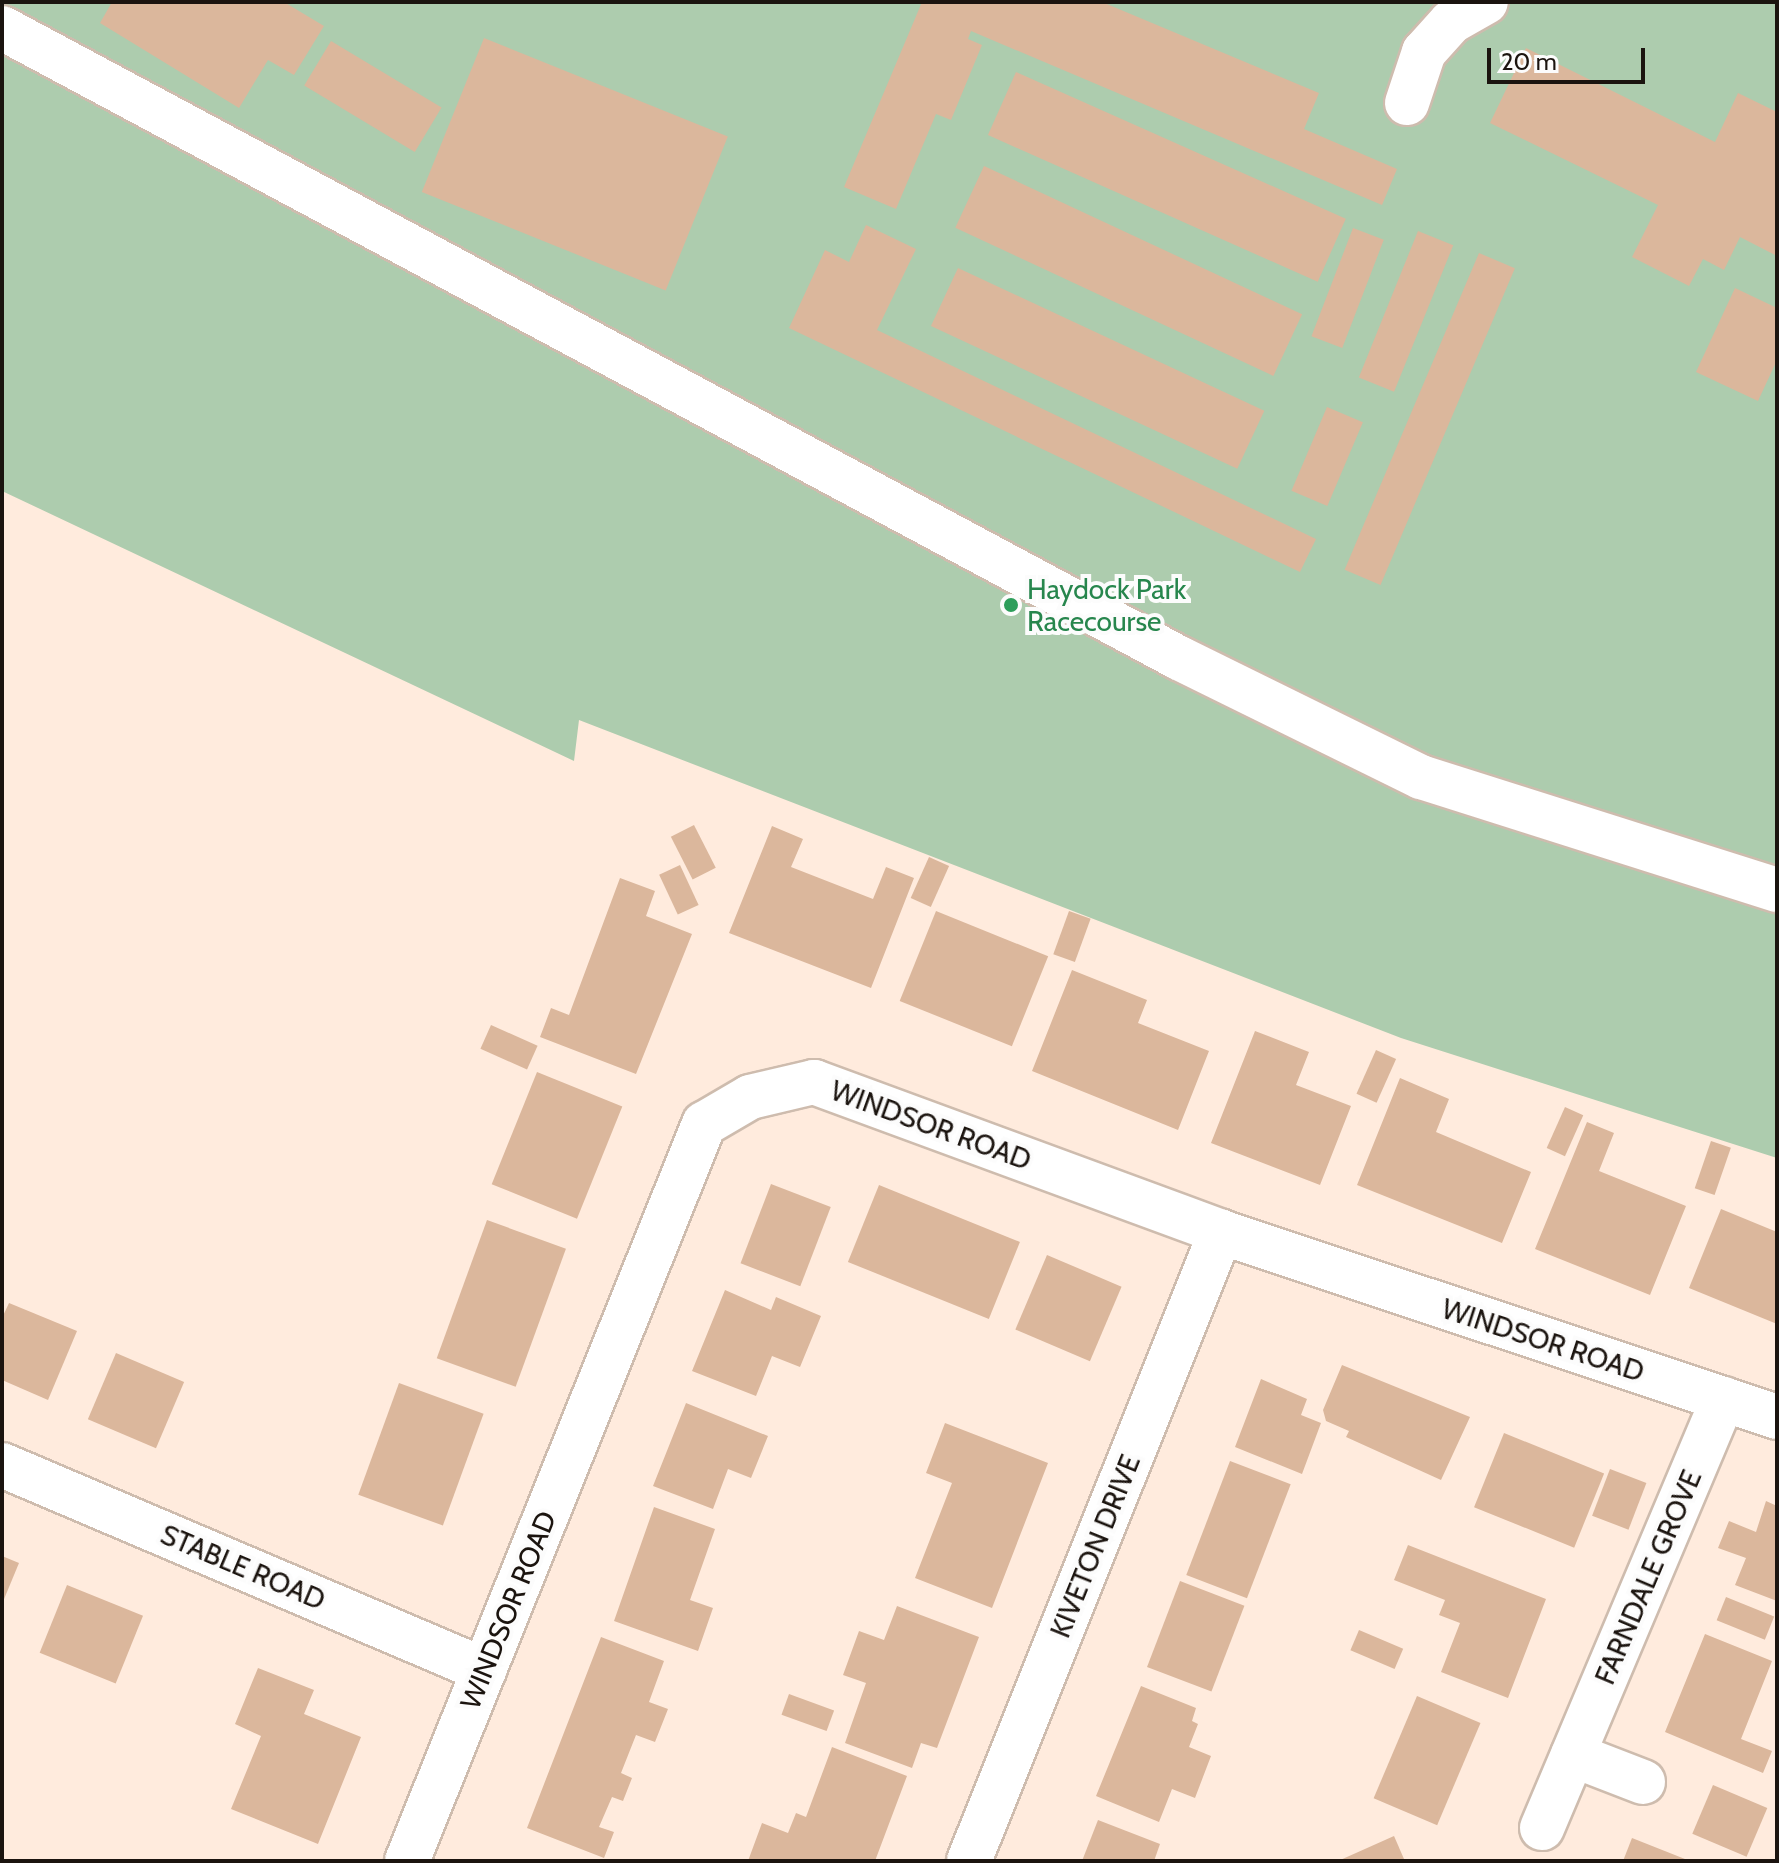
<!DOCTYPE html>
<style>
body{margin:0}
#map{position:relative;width:1779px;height:1863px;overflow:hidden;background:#ffebdd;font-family:Cabin,sans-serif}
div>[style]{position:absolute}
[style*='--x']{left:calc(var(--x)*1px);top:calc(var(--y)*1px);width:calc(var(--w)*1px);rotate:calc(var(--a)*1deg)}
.green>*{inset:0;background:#adccae}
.building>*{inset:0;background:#dbb79c;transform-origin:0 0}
.roads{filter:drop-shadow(2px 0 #cebcae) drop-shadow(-2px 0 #cebcae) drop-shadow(0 2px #cebcae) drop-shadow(0 -2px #cebcae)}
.minor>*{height:44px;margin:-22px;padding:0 22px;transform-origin:22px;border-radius:22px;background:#fff}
.dots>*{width:22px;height:22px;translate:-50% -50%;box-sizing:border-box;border:4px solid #fcfcfc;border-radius:50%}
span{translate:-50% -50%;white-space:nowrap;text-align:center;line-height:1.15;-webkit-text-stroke:8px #fcfcfc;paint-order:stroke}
.leisure-label{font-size:28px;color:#27864d}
.left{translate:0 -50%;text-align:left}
.street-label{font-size:28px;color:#1b140f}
.frame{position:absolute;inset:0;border:4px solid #1b140f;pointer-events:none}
.scale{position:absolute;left:1487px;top:48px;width:158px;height:36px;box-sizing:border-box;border:4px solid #1b140f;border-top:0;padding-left:10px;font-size:24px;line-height:28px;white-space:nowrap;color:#1b140f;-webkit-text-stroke:6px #fcfcfc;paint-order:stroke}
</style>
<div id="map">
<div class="green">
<div style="clip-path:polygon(2px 2px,1777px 2px,1777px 1158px,1401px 1038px,579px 720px,574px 761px,2px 491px)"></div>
</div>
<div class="building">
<div style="clip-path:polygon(112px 2px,284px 2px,324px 26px,294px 75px,268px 60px,239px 108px,100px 23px)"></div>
<div style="clip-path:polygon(922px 2px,1102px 2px,1319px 93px,1304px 129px,1397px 169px,1382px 205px,971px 31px,968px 39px,982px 45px,951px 120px,936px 114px,896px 209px,844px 187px)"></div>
<div style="left:484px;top:38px;width:263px;height:166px;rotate:22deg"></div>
<div style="left:331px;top:41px;width:129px;height:52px;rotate:31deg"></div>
<div style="clip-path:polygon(1526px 48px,1715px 142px,1738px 93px,1777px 112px,1777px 256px,1740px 237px,1724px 270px,1703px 259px,1689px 286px,1632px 257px,1658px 205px,1490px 123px)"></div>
<div style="left:1016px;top:72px;width:361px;height:69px;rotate:24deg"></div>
<div style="left:984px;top:166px;width:351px;height:68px;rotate:25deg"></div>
<div style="clip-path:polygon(866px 225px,916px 249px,877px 330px,1316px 539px,1300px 572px,789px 328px,825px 250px,849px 262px)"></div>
<div style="left:1353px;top:228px;width:33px;height:116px;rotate:21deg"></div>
<div style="left:1418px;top:231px;width:38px;height:158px;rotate:22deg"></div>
<div style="left:1479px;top:253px;width:39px;height:344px;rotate:23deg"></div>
<div style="left:958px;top:268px;width:338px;height:64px;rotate:25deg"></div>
<div style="clip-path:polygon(1735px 288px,1777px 308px,1777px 360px,1758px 401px,1696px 372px)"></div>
<div style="left:1327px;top:407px;width:39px;height:91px;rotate:23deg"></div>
<div style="left:694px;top:825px;width:48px;height:26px;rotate:63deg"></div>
<div style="clip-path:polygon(772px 826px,803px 839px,791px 867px,873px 899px,886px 867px,914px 878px,871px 988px,729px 933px)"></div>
<div style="left:929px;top:857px;width:22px;height:45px;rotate:24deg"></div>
<div style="left:680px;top:865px;width:44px;height:23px;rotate:65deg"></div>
<div style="clip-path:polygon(620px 878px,655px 891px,646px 916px,692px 934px,636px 1074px,540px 1037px,551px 1008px,569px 1015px)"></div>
<div style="left:936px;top:911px;width:121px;height:97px;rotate:22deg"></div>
<div style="left:1069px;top:911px;width:23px;height:46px;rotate:20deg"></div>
<div style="clip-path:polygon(1072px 970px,1147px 1000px,1138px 1023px,1209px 1051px,1178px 1130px,1032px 1071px)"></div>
<div style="left:491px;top:1025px;width:51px;height:26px;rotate:24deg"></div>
<div style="clip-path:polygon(1255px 1031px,1309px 1052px,1296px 1085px,1351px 1106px,1320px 1185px,1211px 1143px)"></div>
<div style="left:1376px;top:1050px;width:22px;height:48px;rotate:24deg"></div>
<div style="left:537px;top:1072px;width:92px;height:121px;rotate:22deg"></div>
<div style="clip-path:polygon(1400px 1078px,1449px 1099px,1436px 1132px,1531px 1172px,1502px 1243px,1357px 1185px)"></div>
<div style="left:1565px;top:1107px;width:20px;height:45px;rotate:24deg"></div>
<div style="clip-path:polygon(1587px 1122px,1614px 1133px,1599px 1171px,1686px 1206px,1650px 1295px,1535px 1249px)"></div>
<div style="left:1711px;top:1141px;width:21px;height:50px;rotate:19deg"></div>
<div style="left:771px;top:1184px;width:64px;height:85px;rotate:21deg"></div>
<div style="left:879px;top:1185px;width:152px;height:83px;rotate:22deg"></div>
<div style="clip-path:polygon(1721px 1209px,1777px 1232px,1777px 1324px,1689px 1288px)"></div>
<div style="left:487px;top:1220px;width:84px;height:147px;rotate:20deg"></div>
<div style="left:1047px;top:1255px;width:81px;height:81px;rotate:23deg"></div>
<div style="clip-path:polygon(725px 1290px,771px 1310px,776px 1297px,821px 1316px,800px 1367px,772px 1356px,756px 1396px,692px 1371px)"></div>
<div style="clip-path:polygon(9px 1303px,77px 1331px,48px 1400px,2px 1380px,2px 1318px)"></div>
<div style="left:116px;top:1353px;width:74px;height:72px;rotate:23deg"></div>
<div style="clip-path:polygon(1342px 1365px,1470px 1417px,1441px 1480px,1346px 1437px,1349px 1431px,1326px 1421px,1323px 1410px)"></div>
<div style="clip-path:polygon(1261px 1379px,1307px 1399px,1301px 1415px,1321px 1423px,1302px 1474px,1235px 1447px)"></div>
<div style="left:399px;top:1383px;width:90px;height:119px;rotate:20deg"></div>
<div style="clip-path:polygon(686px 1403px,768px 1436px,751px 1478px,728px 1469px,713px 1509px,653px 1486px)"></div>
<div style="clip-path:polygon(945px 1423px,1048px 1463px,992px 1608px,915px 1578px,952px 1483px,926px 1473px)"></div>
<div style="left:1504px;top:1433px;width:108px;height:80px;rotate:22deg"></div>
<div style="left:1230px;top:1461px;width:65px;height:122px;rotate:21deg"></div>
<div style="left:1610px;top:1469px;width:39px;height:50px;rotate:21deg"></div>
<div style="clip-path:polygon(1766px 1501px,1777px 1506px,1777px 1601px,1735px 1585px,1746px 1558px,1718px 1548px,1729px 1521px,1756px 1532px)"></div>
<div style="clip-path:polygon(654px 1507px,715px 1529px,690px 1600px,713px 1608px,698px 1651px,614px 1621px)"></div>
<div style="clip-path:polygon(1408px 1545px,1546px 1599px,1508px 1698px,1441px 1672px,1460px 1623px,1439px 1615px,1445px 1600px,1394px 1580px)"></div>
<div style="clip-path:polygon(2px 1556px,19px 1563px,2px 1604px)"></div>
<div style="left:1180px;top:1581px;width:69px;height:92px;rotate:21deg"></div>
<div style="left:67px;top:1585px;width:82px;height:73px;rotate:22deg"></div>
<div style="left:1726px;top:1597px;width:52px;height:25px;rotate:22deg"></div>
<div style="clip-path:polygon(897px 1606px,979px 1637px,937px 1748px,921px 1743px,912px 1768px,845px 1743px,866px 1683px,843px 1675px,859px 1631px,884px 1640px)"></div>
<div style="left:1359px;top:1630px;width:48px;height:22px;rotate:23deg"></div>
<div style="clip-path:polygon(1705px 1634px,1772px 1661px,1741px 1739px,1772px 1751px,1763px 1773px,1665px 1732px)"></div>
<div style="clip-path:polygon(601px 1637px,664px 1661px,649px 1702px,668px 1709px,655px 1742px,636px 1735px,621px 1773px,632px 1778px,623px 1801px,612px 1797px,599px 1827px,614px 1832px,604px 1858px,527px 1828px)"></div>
<div style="clip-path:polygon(258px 1668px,314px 1690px,304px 1714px,361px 1737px,318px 1844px,231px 1809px,261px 1736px,235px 1724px)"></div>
<div style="clip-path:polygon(1141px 1686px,1196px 1708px,1192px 1721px,1198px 1724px,1189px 1747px,1211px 1756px,1195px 1798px,1172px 1789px,1159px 1822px,1096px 1796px)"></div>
<div style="left:789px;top:1694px;width:48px;height:22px;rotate:20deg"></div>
<div style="left:1417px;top:1696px;width:69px;height:111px;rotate:23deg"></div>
<div style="clip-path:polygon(832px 1747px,907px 1776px,875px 1861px,748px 1861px,762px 1823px,788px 1833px,796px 1813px,806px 1817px)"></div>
<div style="left:1713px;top:1785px;width:59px;height:53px;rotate:23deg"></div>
<div style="clip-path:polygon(1098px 1820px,1160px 1844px,1154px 1861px,1082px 1861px)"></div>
<div style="clip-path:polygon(1394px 1836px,1404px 1859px,1399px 1861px,1338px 1861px)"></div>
<div style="clip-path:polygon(1632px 1838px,1690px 1861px,1623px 1861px)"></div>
</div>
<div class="roads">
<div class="minor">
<div style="--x:2;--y:28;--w:1335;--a:28.16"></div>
<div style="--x:1179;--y:658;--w:270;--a:26.2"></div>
<div style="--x:1421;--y:777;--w:374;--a:17.6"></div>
<div style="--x:1407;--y:103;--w:54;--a:-71.6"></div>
<div style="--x:1424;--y:52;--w:40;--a:-48"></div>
<div style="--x:1451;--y:22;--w:40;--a:-29.7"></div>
<div style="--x:2;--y:1465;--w:524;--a:23.04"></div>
<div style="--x:1573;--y:1755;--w:75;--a:21.1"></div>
<div style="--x:1542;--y:1828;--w:466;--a:-67.1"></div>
<div style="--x:407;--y:1861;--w:795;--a:-68.05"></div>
<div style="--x:704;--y:1124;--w:53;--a:-30.4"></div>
<div style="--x:750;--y:1097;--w:66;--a:-13.2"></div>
<div style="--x:814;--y:1082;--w:434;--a:20.2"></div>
<div style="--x:1221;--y:1232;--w:586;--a:18.4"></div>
<div style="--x:969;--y:1861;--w:678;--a:-68.17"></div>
</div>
</div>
<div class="dots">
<div style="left:1011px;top:605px;background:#2e9e5b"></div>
</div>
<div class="leisure-label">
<span class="left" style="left:1027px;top:605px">Haydock Park<br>Racecourse</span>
</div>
<div class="street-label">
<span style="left:931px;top:1125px;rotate:20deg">WINDSOR ROAD</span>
<span style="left:1543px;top:1340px;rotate:18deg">WINDSOR ROAD</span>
<span style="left:1095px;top:1546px;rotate:-68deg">KIVETON DRIVE</span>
<span style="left:243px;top:1567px;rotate:23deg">STABLE ROAD</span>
<span style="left:1648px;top:1577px;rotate:-67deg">FARNDALE GROVE</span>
<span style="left:508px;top:1610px;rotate:-68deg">WINDSOR ROAD</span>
</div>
<div class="frame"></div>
<div class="scale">20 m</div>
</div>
